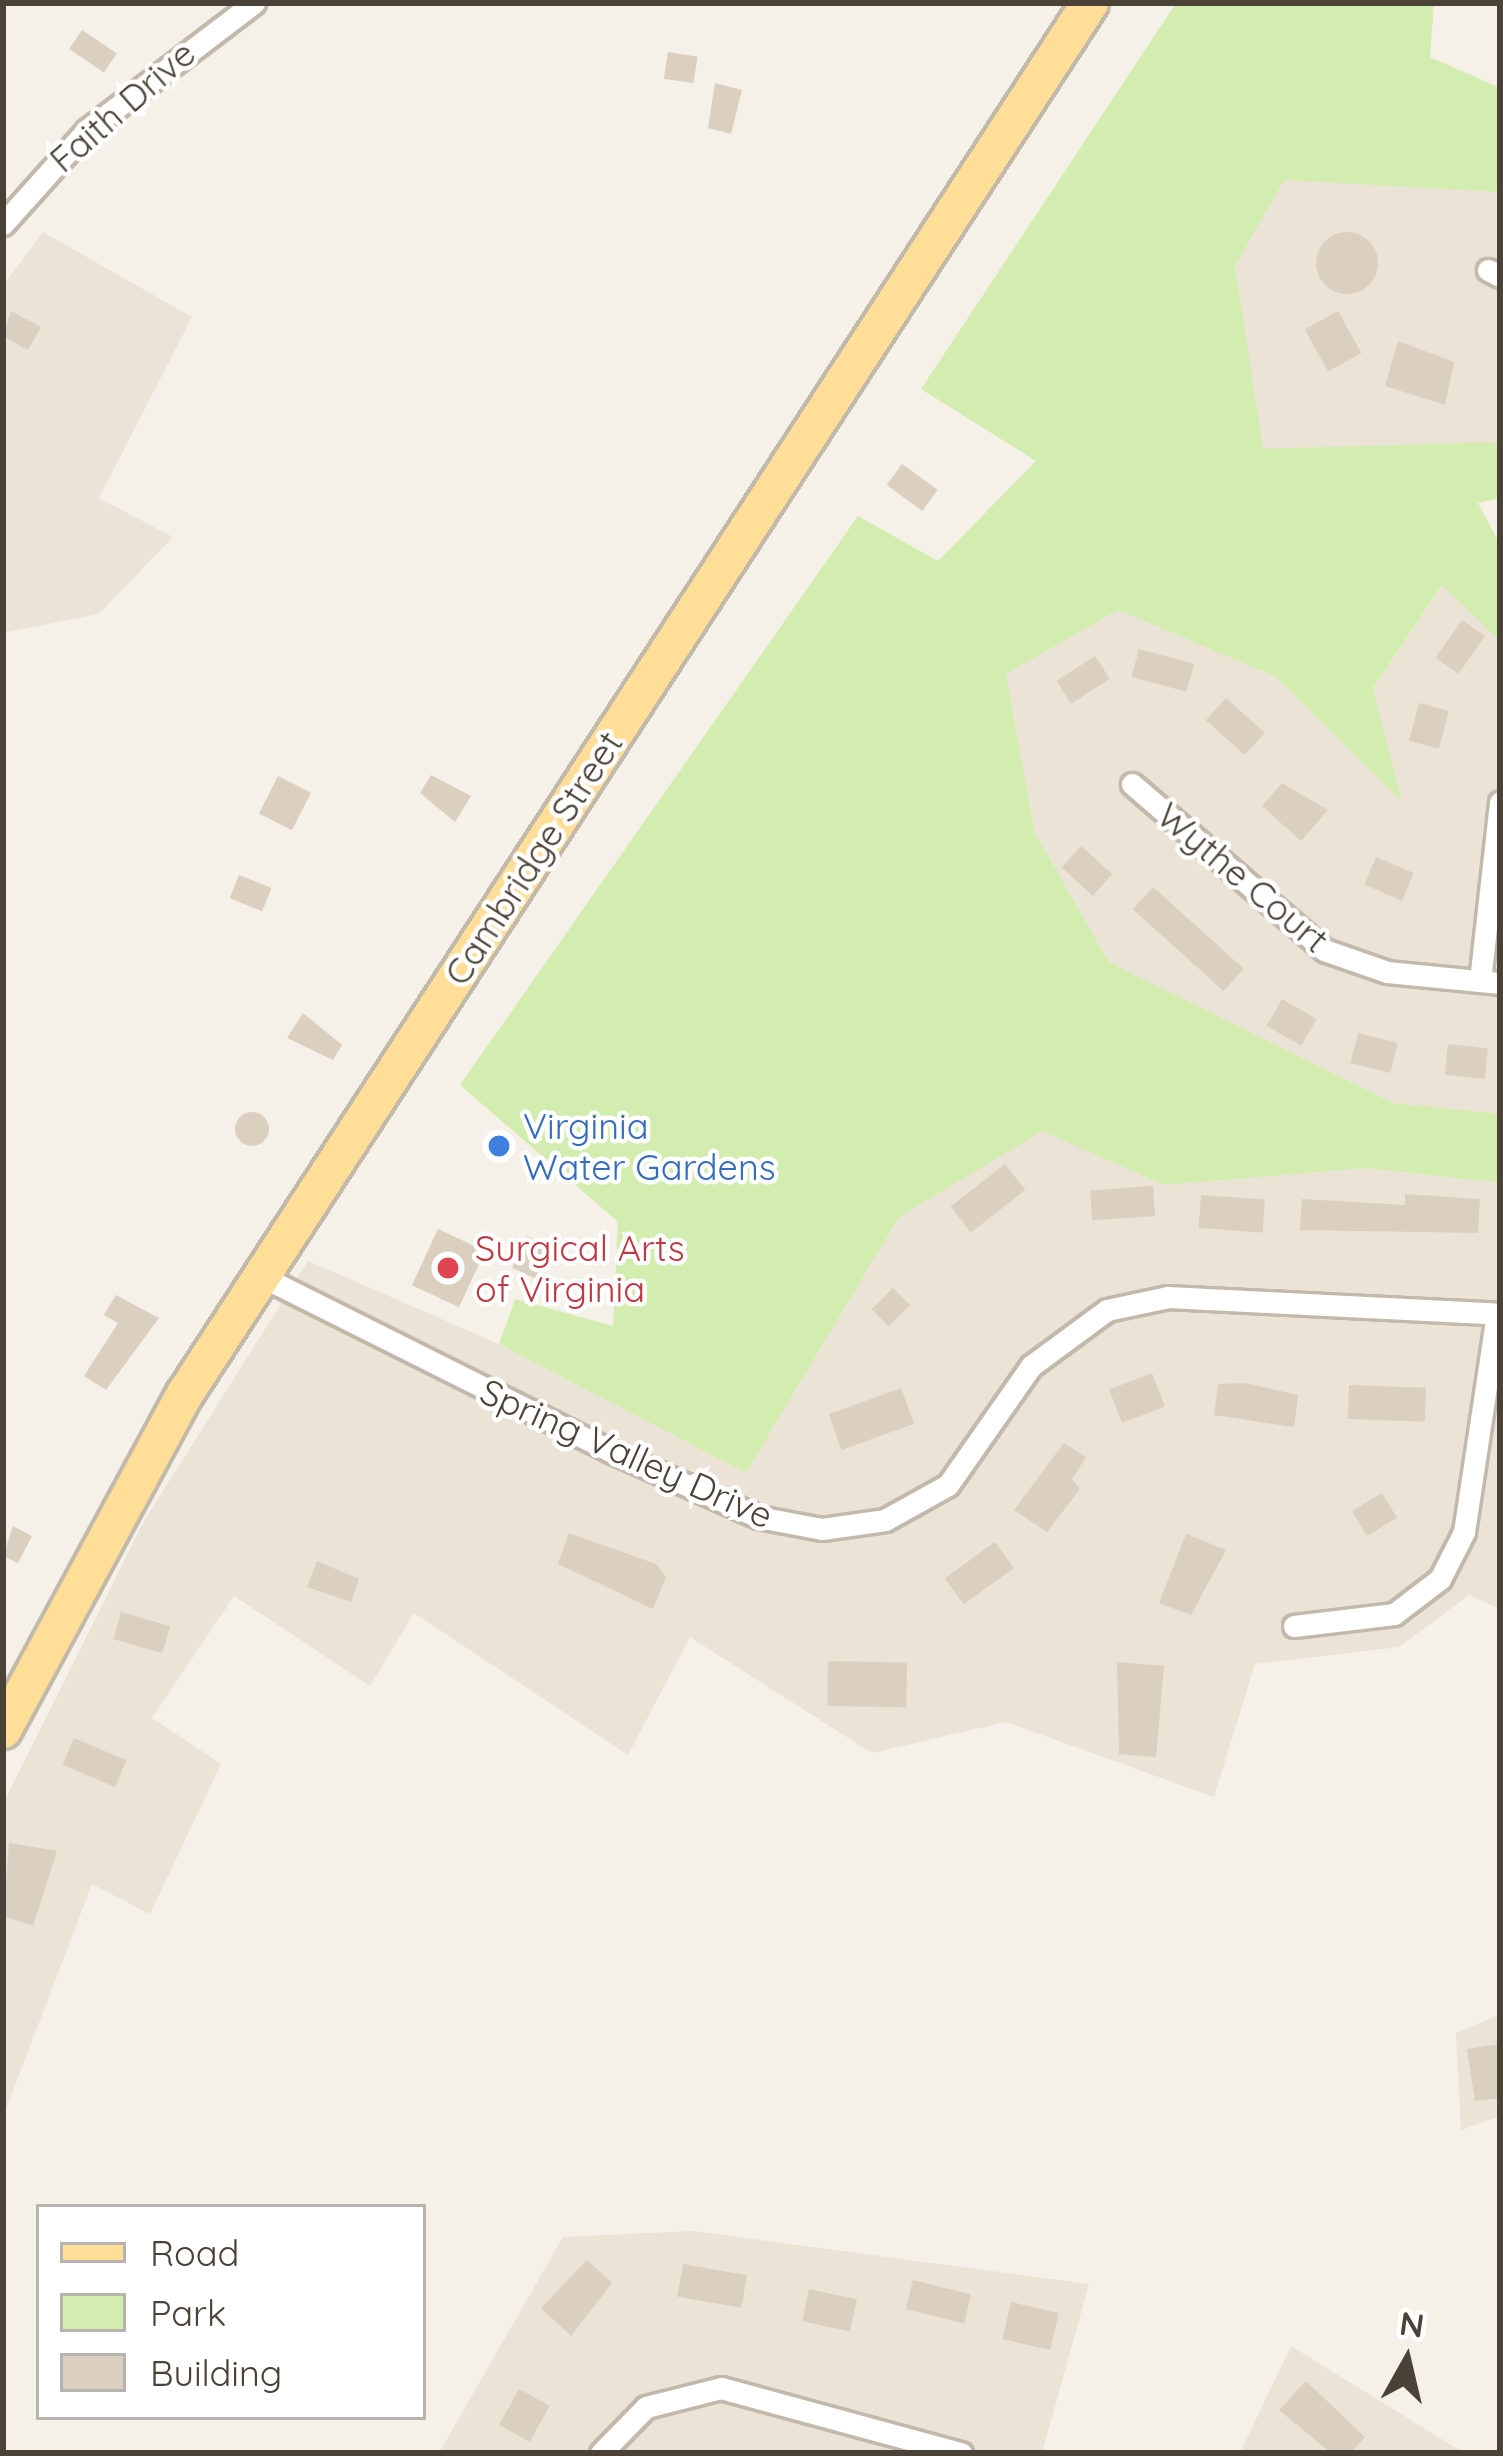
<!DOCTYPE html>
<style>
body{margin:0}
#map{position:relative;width:1503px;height:2456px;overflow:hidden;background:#f5f1e9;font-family:Quicksand,sans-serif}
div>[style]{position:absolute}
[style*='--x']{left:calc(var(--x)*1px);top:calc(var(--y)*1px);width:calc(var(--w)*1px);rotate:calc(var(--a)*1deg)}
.residential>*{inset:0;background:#eae3d6}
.green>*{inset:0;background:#d3ecaf}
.building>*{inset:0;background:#dbcfc0;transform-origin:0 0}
.round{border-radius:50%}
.roads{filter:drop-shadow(3px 0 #c2b9aa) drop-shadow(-3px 0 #c2b9aa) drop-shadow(0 3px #c2b9aa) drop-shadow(0 -3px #c2b9aa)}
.street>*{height:21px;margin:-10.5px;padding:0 10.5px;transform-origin:10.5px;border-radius:10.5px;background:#fff}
.primary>*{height:36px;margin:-18px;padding:0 18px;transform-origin:18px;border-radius:18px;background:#ffde98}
.dots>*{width:33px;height:33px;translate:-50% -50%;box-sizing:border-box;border:6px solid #fff;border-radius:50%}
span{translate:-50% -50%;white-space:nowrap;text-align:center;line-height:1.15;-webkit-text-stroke:9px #fff;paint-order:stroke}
.street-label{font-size:36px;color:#4a4236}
.shop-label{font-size:36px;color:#366cbe}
.left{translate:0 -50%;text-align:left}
.health-label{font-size:36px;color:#be3a42}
.frame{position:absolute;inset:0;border:6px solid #4a4236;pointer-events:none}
.legend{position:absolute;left:36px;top:2204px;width:390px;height:216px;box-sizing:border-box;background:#fff;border:3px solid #b7b3af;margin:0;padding:15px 21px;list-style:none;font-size:36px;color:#4a4236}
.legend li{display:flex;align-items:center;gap:24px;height:60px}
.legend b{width:60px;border:3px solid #b7b3af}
.north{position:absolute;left:1347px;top:2300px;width:120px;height:120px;-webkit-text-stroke:9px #fff;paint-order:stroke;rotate:8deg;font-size:33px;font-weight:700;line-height:48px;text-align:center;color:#4a4236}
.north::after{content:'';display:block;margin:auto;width:42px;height:54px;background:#4a4236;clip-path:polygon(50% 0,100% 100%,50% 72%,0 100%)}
</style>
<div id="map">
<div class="residential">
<div style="clip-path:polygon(1284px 179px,1500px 192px,1500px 442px,1262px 450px,1235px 266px)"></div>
<div style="clip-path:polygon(43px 232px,192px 317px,99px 498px,173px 537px,99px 614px,3px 633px,3px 286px)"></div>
<div style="clip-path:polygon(1443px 584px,1500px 641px,1500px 1114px,1393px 1103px,1109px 962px,1035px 833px,1006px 674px,1118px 610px,1276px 677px,1401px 800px,1373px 688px)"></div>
<div style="clip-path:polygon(1042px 1130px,1164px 1185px,1366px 1168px,1500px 1183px,1500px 1609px,1469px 1595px,1399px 1647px,1255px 1664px,1214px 1797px,1006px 1722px,872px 1753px,690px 1637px,628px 1755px,414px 1613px,370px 1686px,234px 1596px,152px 1718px,221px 1764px,150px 1914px,92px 1884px,3px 2117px,3px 1804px,144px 1521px,308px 1261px,499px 1344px,746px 1473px,899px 1217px)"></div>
<div style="clip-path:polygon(1500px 2014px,1500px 2116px,1461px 2130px,1456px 2033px)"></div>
<div style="clip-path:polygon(693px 2231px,1089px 2284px,1042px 2453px,439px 2453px,563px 2237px)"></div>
<div style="clip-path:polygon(1291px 2346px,1464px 2453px,1240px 2453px)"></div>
</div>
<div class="green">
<div style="clip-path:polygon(1176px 3px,1434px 3px,1430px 57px,1500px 88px,1500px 192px,1284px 180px,1235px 266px,1263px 449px,1500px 442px,1500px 498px,1478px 503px,1500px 544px,1500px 641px,1442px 585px,1373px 688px,1402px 802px,1276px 677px,1118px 610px,1006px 674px,1035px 833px,1109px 962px,1393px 1103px,1500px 1114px,1500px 1183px,1366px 1168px,1164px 1185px,1042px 1131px,899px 1217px,746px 1473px,499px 1344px,515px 1299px,613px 1326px,618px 1222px,460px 1085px,858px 516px,938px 561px,1036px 461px,921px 389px)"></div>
</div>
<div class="building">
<div style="left:82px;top:30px;width:42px;height:23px;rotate:34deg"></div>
<div style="left:668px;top:52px;width:30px;height:27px;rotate:9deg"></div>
<div style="clip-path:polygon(715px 83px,742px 90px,731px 134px,708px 128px)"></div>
<div class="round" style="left:1316px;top:232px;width:62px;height:62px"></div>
<div style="clip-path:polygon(11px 311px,41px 327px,28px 350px,3px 336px)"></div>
<div style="left:1338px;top:311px;width:48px;height:38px;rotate:61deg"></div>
<div style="clip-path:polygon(1398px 341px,1454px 362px,1445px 405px,1385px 386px)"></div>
<div style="left:902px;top:464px;width:44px;height:26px;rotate:36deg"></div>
<div style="left:1462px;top:620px;width:28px;height:46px;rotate:35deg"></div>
<div style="left:1139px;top:649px;width:57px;height:29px;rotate:15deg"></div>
<div style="left:1095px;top:656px;width:27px;height:46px;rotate:57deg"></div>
<div style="left:1226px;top:698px;width:52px;height:30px;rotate:42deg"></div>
<div style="left:1419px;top:703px;width:31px;height:39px;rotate:15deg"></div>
<div style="clip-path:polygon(431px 775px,471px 796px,455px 822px,420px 793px)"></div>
<div style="left:278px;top:776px;width:37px;height:42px;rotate:27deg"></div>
<div style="clip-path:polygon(1282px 783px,1328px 810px,1301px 841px,1262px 806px)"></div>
<div style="left:1081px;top:846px;width:42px;height:29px;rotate:42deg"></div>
<div style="left:1376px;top:857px;width:41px;height:30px;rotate:23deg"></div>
<div style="left:239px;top:875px;width:35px;height:25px;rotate:22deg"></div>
<div style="left:1153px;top:887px;width:122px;height:30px;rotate:42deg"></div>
<div style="left:1282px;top:999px;width:40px;height:31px;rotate:30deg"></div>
<div style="clip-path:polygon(303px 1013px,342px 1045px,333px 1060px,287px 1038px)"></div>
<div style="left:1358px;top:1033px;width:41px;height:31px;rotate:14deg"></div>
<div style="left:1448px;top:1044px;width:40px;height:31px;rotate:6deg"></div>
<div class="round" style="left:235px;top:1112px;width:34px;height:34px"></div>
<div style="left:1005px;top:1164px;width:33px;height:69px;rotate:52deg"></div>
<div style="left:1153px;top:1186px;width:30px;height:63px;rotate:86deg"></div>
<div style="clip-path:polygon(1405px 1194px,1480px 1199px,1478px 1233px,1300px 1230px,1302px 1199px,1405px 1205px)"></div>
<div style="left:1201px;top:1195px;width:64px;height:33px;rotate:4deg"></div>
<div style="left:438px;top:1229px;width:52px;height:62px;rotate:25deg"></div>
<div style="left:527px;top:1236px;width:26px;height:35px;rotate:25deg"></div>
<div style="left:893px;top:1288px;width:24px;height:30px;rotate:45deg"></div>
<div style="clip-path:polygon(116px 1295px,159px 1318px,106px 1390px,84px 1376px,118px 1323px,104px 1315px)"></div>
<div style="left:1152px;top:1373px;width:36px;height:46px;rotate:69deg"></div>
<div style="clip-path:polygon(1245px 1383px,1298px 1395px,1294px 1427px,1214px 1415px,1218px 1384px)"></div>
<div style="left:1349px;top:1385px;width:77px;height:34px;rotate:2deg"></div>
<div style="left:901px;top:1388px;width:38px;height:77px;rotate:70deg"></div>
<div style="clip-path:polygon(1064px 1443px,1086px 1457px,1072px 1479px,1080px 1489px,1047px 1532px,1014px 1510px)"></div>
<div style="left:1382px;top:1493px;width:29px;height:35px;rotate:59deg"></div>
<div style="clip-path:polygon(13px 1526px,32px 1536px,18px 1563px,3px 1556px)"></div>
<div style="clip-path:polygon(569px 1533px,656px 1564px,666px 1577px,653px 1609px,558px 1564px)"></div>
<div style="clip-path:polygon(1186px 1534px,1226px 1550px,1191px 1615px,1159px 1603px)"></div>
<div style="left:995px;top:1542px;width:32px;height:62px;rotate:54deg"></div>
<div style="clip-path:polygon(317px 1561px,359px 1579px,351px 1602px,307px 1587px)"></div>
<div style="left:121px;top:1612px;width:51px;height:28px;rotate:16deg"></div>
<div style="left:828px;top:1661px;width:79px;height:45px;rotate:1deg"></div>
<div style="clip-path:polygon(1117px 1662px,1164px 1666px,1156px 1757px,1119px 1754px)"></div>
<div style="left:74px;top:1738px;width:57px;height:29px;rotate:23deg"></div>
<div style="clip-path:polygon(9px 1843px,57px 1851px,33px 1926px,3px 1916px)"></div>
<div style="clip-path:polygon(1500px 2044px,1500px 2098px,1475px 2101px,1467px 2049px)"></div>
<div style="clip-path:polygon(587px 2260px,612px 2283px,571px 2336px,541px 2308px)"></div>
<div style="left:683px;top:2264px;width:65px;height:33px;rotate:10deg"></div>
<div style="left:913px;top:2280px;width:60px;height:30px;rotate:14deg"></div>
<div style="left:809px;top:2289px;width:49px;height:33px;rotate:12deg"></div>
<div style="left:1011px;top:2302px;width:49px;height:38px;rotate:13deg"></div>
<div style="clip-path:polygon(1306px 2381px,1365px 2437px,1351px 2453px,1331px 2453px,1279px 2410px)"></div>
<div style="left:519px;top:2389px;width:35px;height:41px;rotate:29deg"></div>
</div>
<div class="roads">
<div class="street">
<div style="--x:3;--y:224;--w:126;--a:-48.2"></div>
<div style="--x:87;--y:130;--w:210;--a:-37.3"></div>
<div style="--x:1488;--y:270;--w:13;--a:27"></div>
<div style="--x:1132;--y:784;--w:254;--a:40.8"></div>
<div style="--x:1324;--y:950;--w:67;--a:19.2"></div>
<div style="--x:1387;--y:972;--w:114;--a:5.6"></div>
<div style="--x:1480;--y:981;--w:180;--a:-83.6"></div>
<div style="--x:261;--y:1276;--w:390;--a:26.6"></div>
<div style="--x:610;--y:1451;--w:162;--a:24"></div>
<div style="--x:758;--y:1517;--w:65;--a:10.6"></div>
<div style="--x:822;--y:1529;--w:64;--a:-8.1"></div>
<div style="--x:885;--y:1520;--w:72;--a:-29.1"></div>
<div style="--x:948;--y:1485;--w:145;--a:-55.1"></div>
<div style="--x:1031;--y:1366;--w:94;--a:-36.4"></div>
<div style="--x:1107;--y:1310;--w:62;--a:-12"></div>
<div style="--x:1168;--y:1297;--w:332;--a:2.9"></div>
<div style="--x:1294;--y:1626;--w:101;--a:-6.8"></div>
<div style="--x:1394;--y:1614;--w:58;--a:-37.3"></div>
<div style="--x:1440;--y:1579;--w:53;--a:-62.9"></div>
<div style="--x:1464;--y:1532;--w:220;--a:-81.4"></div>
<div style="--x:601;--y:2453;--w:64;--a:-45.6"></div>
<div style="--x:646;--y:2407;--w:77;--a:-14.2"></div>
<div style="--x:721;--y:2388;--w:249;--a:15.2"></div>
</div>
<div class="primary">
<div style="--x:3;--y:1730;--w:382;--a:-61.6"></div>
<div style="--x:185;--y:1394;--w:1659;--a:-56.95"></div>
</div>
</div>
<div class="dots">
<div style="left:499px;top:1146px;background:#3f7fe0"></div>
<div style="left:448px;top:1268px;background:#e0444e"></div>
</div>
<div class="street-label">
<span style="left:122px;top:106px;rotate:-41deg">Faith Drive</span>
<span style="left:533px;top:858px;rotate:-57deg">Cambridge Street</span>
<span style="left:1243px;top:877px;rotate:40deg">Wythe Court</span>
<span style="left:627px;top:1453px;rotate:24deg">Spring Valley Drive</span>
</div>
<div class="shop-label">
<span class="left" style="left:523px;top:1146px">Virginia<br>Water Gardens</span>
</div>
<div class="health-label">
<span class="left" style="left:475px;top:1268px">Surgical Arts<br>of Virginia</span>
</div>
<div class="frame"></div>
<ul class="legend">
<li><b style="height:15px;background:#ffde98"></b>Road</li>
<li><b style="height:33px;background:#d3ecaf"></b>Park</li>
<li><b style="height:33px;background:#dbcfc0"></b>Building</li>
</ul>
<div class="north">N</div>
</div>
